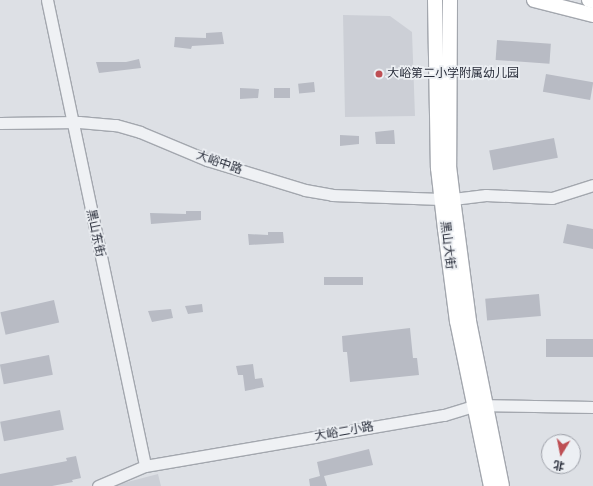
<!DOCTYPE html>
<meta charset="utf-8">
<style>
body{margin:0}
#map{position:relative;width:593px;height:486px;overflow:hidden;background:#dde0e5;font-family:"Fira Sans","Noto Sans SC",sans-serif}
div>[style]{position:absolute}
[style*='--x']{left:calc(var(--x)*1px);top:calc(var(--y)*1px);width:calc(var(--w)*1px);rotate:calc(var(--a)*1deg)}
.built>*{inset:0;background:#cccfd6}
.building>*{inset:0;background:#b8bbc4;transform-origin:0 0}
.roads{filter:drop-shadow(1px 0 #a3a7ae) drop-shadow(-1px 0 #a3a7ae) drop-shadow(0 1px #a3a7ae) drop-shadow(0 -1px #a3a7ae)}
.minor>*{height:11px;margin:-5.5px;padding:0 5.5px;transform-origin:5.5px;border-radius:5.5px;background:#eff1f4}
.major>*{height:14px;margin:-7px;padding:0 7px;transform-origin:7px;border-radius:7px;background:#fff}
.dots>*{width:11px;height:11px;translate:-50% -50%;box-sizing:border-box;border:2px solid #eceff3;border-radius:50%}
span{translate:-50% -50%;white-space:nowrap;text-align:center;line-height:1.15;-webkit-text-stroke:3.5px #eceff3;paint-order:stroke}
.poi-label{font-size:12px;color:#282d3a}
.left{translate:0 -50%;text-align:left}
.street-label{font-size:12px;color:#282d3a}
.north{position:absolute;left:541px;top:434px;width:40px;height:40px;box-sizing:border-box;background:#eceff3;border:1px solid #9ea1a9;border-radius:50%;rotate:190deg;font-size:11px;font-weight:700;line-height:16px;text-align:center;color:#282d3a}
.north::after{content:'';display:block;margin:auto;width:14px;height:18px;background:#be4f54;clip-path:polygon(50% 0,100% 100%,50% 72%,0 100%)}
</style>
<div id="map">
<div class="built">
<div style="clip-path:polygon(343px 15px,390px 16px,412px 32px,415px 116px,345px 117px)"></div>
<div style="clip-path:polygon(158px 474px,161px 486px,112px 486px)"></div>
</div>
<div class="building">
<div style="clip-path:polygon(222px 32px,224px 44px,192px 46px,191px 49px,174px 47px,175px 37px,206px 38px,206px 33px)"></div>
<div style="left:497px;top:40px;width:54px;height:20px;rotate:4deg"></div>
<div style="clip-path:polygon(139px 59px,141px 68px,99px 73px,96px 62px,126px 62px)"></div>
<div style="left:546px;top:74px;width:48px;height:18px;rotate:10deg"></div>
<div style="left:314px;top:82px;width:10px;height:16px;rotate:84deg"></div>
<div style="clip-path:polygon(240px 88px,259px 89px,258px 98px,240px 99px)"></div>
<div style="left:290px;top:88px;width:10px;height:16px;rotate:90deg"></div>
<div style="clip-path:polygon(394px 130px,395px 144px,376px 144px,375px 132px)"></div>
<div style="clip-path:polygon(340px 135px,359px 136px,359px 144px,340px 146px)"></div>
<div style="left:554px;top:138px;width:20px;height:66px;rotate:79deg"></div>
<div style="clip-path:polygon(186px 211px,201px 211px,201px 220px,151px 224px,150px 213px,186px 214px)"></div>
<div style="clip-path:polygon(567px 224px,593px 229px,593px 249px,563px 243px)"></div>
<div style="clip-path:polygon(268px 232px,283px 232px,284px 243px,249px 245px,248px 234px,268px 235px)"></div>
<div style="left:324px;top:277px;width:39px;height:8px"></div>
<div style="left:539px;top:294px;width:22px;height:54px;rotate:85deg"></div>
<div style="left:54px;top:300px;width:23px;height:55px;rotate:77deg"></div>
<div style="clip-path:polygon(202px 304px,203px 312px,188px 314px,185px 306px)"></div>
<div style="clip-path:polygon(171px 309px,173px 318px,152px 322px,148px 311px)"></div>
<div style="clip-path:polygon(410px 328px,413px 358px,417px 358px,419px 375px,350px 382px,347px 352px,343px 352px,342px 336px)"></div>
<div style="left:546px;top:339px;width:47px;height:18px"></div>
<div style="left:49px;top:355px;width:20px;height:50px;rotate:79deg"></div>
<div style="clip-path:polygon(253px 364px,255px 379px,262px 378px,264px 387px,245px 391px,243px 375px,238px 375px,236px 366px)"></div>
<div style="left:60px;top:410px;width:20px;height:61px;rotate:79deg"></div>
<div style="clip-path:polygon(369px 449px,373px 465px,324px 476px,327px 486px,310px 486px,309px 479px,320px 476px,317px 462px)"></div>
<div style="clip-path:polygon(76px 456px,81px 478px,72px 480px,73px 482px,52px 486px,0 486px,0 474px,67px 461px,66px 458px)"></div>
</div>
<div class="roads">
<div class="minor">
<div style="--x:47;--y:0;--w:476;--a:78.1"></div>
<div style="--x:0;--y:123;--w:79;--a:-0.7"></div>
<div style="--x:79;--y:122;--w:37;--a:5"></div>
<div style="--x:116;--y:125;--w:25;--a:16"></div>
<div style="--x:140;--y:132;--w:73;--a:22.7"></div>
<div style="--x:207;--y:160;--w:102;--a:17"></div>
<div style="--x:305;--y:190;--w:27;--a:10"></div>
<div style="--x:332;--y:195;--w:109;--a:2.1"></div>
<div style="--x:453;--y:199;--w:33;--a:-7"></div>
<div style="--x:486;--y:195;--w:66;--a:2.6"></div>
<div style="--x:552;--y:198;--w:43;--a:-17.6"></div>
<div style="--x:98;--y:486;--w:51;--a:-23.1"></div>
<div style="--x:145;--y:466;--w:303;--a:-9.7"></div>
<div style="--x:444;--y:415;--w:34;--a:-17"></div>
<div style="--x:476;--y:405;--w:117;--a:1"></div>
</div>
<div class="major">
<div style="--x:435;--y:0;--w:168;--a:89"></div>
<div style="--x:438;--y:168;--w:61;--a:83.5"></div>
<div style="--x:445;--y:229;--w:93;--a:82.6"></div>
<div style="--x:457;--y:321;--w:168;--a:78.4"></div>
<div style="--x:450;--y:0;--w:166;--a:90.3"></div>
<div style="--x:449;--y:166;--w:33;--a:83"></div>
<div style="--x:453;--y:199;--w:123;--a:82.5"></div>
<div style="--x:469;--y:321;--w:168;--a:78.7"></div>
<div style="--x:534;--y:0;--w:61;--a:14.3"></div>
<div style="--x:589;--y:0;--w:4;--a:14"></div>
</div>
</div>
<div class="dots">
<div style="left:379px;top:74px;background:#be4f54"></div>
</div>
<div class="poi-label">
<span class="left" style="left:387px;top:74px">大峪第二小学附属幼儿园</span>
</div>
<div class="street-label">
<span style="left:219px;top:163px;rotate:19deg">大峪中路</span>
<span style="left:95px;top:233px;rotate:78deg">黑山东街</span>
<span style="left:447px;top:245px;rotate:83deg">黑山大街</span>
<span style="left:344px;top:432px;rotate:-10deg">大峪二小路</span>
</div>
<div class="north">北</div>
</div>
